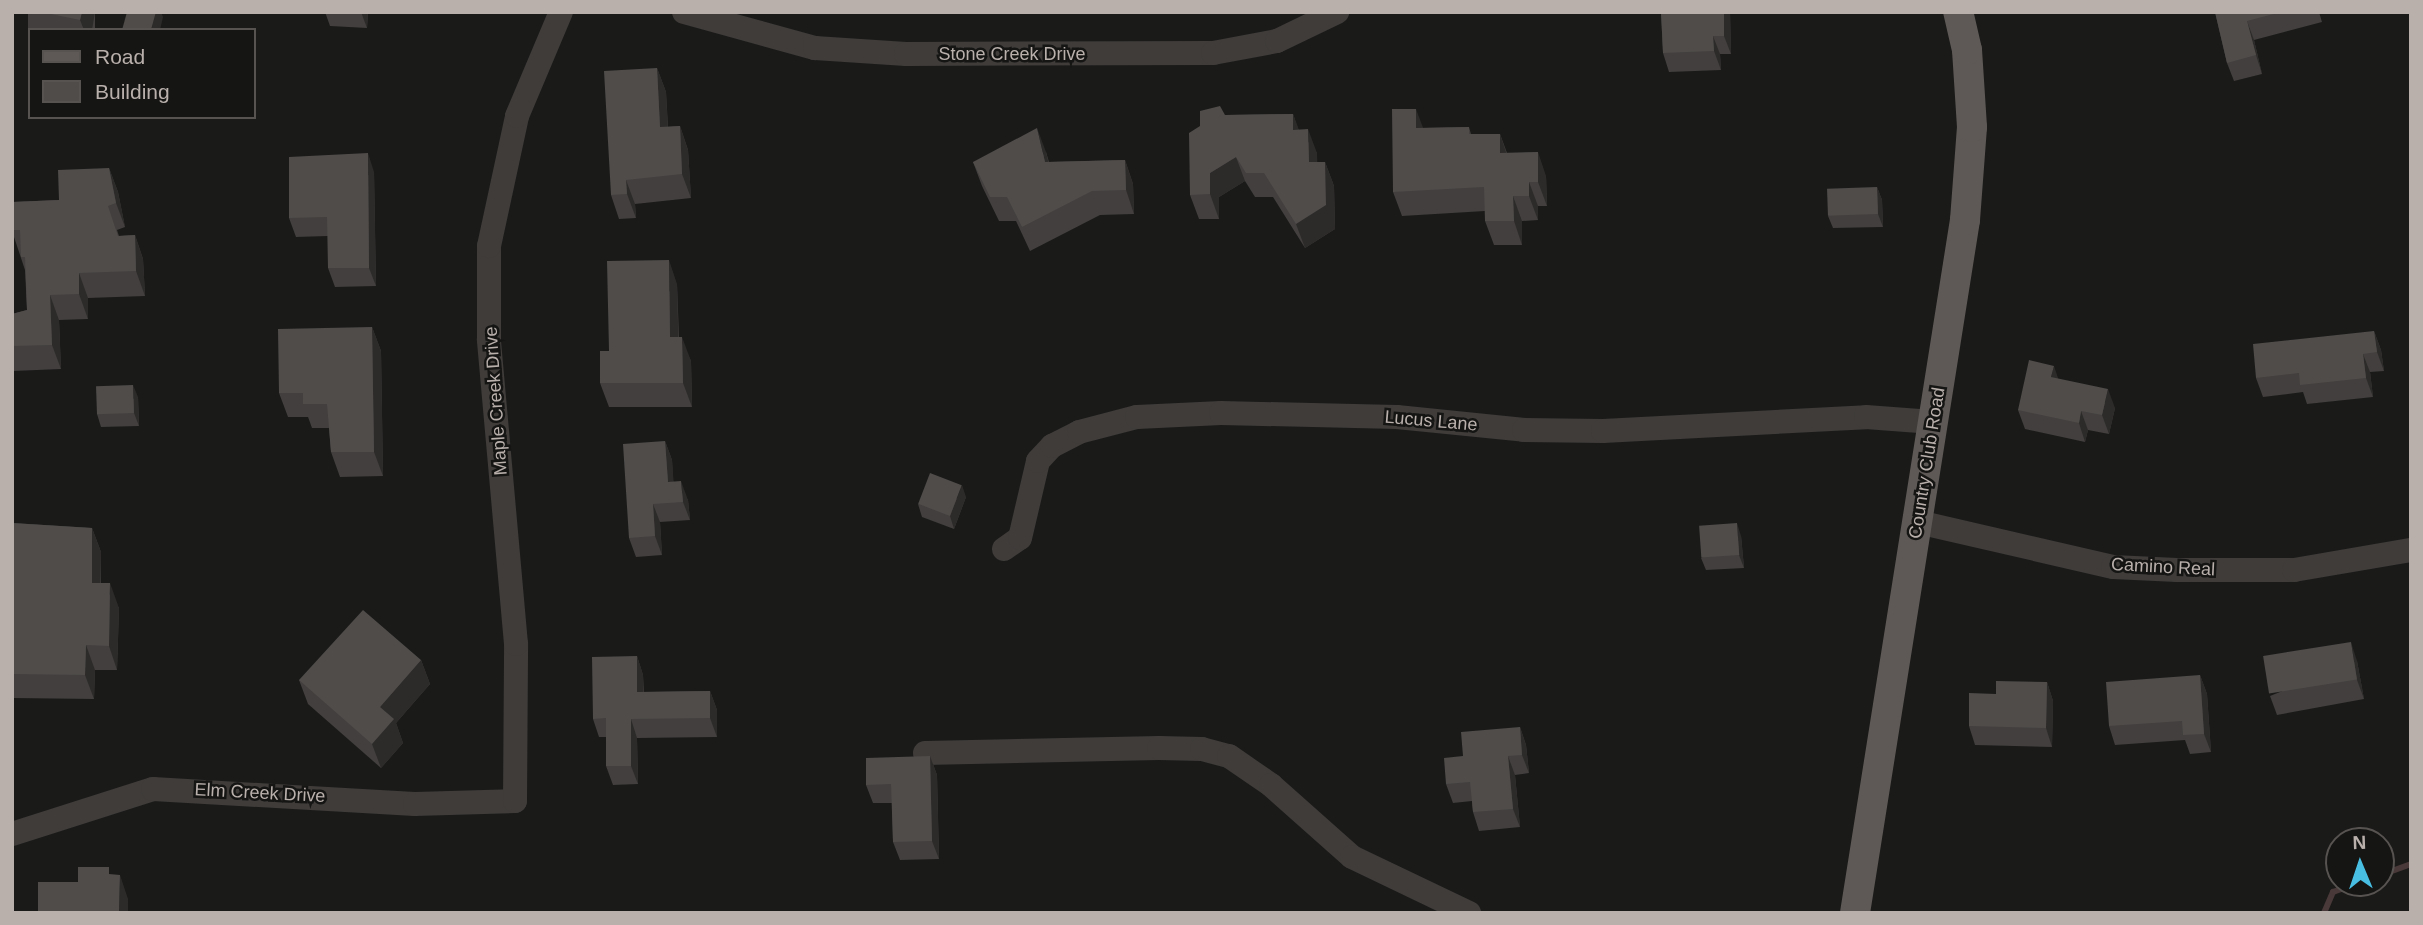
<!DOCTYPE html>
<style>
body{margin:0}
#map{position:relative;width:2423px;height:925px;overflow:hidden;background:#1a1a19;font-family:Helvetica,sans-serif}
div>[style]{position:absolute}
[style*='--x']{left:calc(var(--x)*1px);top:calc(var(--y)*1px);width:calc(var(--w)*1px);rotate:calc(var(--a)*1deg)}
.stream>*{height:6px;margin:-3px;padding:0 3px;transform-origin:3px;border-radius:3px;background:#493939}
.minor>*{height:24px;margin:-12px;padding:0 12px;transform-origin:12px;border-radius:12px;background:#3f3c3a}
.major>*{height:30px;margin:-15px;padding:0 15px;transform-origin:15px;border-radius:15px;background:#5e5956}
.wall>*{inset:0;background:#423f3e;transform-origin:0 0}
.shaded-wall>*{inset:0;background:#2d2b2a}
.building>*{inset:0;background:#4f4c4a;transform-origin:0 0}
span{translate:-50% -50%;white-space:nowrap;text-align:center;line-height:1.15;-webkit-text-stroke:5px #151514;paint-order:stroke}
.street-label{font-size:18px;color:#b9b0ac}
.frame{position:absolute;inset:0;border:14px solid #b9b0ac;pointer-events:none}
.legend{position:absolute;left:28px;top:28px;width:228px;height:91px;box-sizing:border-box;background:#151514;border:2px solid #575351;margin:0;padding:9px 12px;list-style:none;font-size:21px;color:#b9b0ac}
.legend li{display:flex;align-items:center;gap:14px;height:35px}
.legend b{width:35px;border:2px solid #575351}
.north{position:absolute;left:2325px;top:827px;width:70px;height:70px;box-sizing:border-box;background:#151514;border:2px solid #575351;border-radius:50%;rotate:358deg;font-size:19px;font-weight:700;line-height:28px;text-align:center;color:#b9b0ac}
.north::after{content:'';display:block;margin:auto;width:24px;height:32px;background:#48bee3;clip-path:polygon(50% 0,100% 100%,50% 72%,0 100%)}
</style>
<div id="map">
<div class="stream">
<div style="--x:2381;--y:875;--w:32;--a:-20"></div>
<div style="--x:2324;--y:913;--w:23;--a:-67"></div>
<div style="--x:2333;--y:892;--w:27;--a:-20"></div>
</div>
<div class="minor">
<div style="--x:684;--y:12;--w:136;--a:15.4"></div>
<div style="--x:815;--y:48;--w:91;--a:3.8"></div>
<div style="--x:906;--y:54;--w:307;--a:-0.2"></div>
<div style="--x:1213;--y:53;--w:65;--a:-10.6"></div>
<div style="--x:1277;--y:41;--w:67;--a:-25.8"></div>
<div style="--x:1918;--y:522;--w:200;--a:13"></div>
<div style="--x:2113;--y:567;--w:64;--a:2.7"></div>
<div style="--x:2177;--y:570;--w:117;--a:0"></div>
<div style="--x:2294;--y:570;--w:119;--a:-9.7"></div>
<div style="--x:1004;--y:549;--w:19;--a:-35"></div>
<div style="--x:1020;--y:538;--w:79;--a:-76.8"></div>
<div style="--x:1038;--y:461;--w:21;--a:-47"></div>
<div style="--x:1052;--y:446;--w:30;--a:-27"></div>
<div style="--x:1079;--y:432;--w:60;--a:-14.5"></div>
<div style="--x:1137;--y:417;--w:84;--a:-2.7"></div>
<div style="--x:1221;--y:413;--w:176;--a:1.3"></div>
<div style="--x:1397;--y:417;--w:128;--a:5.8"></div>
<div style="--x:1524;--y:430;--w:79;--a:0.7"></div>
<div style="--x:1603;--y:431;--w:263;--a:-3"></div>
<div style="--x:1866;--y:417;--w:67;--a:4.3"></div>
<div style="--x:925;--y:753;--w:234;--a:-1.2"></div>
<div style="--x:1159;--y:748;--w:43;--a:1.3"></div>
<div style="--x:1202;--y:749;--w:28;--a:15"></div>
<div style="--x:1229;--y:756;--w:51;--a:34.6"></div>
<div style="--x:1271;--y:785;--w:108;--a:41.6"></div>
<div style="--x:1352;--y:857;--w:130;--a:25.6"></div>
<div style="--x:12;--y:834;--w:148;--a:-17.7"></div>
<div style="--x:153;--y:789;--w:262;--a:3.3"></div>
<div style="--x:415;--y:804;--w:100;--a:-1.7"></div>
<div style="--x:515;--y:801;--w:157;--a:-89.6"></div>
<div style="--x:516;--y:644;--w:306;--a:-95.1"></div>
<div style="--x:489;--y:339;--w:93;--a:-90"></div>
<div style="--x:489;--y:246;--w:133;--a:-77.8"></div>
<div style="--x:517;--y:116;--w:113;--a:-67.1"></div>
</div>
<div class="major">
<div style="--x:1855;--y:913;--w:702;--a:-80.98"></div>
<div style="--x:1965;--y:220;--w:93;--a:-85.7"></div>
<div style="--x:1972;--y:127;--w:77;--a:-93.7"></div>
<div style="--x:1967;--y:50;--w:39;--a:-103"></div>
</div>
<div class="wall">
<div style="left:28px;top:12px;width:67px;height:19px"></div>
<div style="clip-path:polygon(325px 12px,368px 12px,367px 28px,330px 26px)"></div>
<div style="clip-path:polygon(1661px 12px,1730px 12px,1731px 54px,1720px 54px,1721px 70px,1669px 72px,1663px 53px)"></div>
<div style="clip-path:polygon(2215px 12px,2319px 12px,2322px 22px,2254px 40px,2262px 74px,2234px 81px,2227px 63px)"></div>
<div style="clip-path:polygon(657px 68px,666px 92px,668px 127px,680px 126px,688px 150px,691px 198px,635px 204px,636px 218px,619px 219px,611px 195px)"></div>
<div style="clip-path:polygon(1293px 114px,1298px 129px,1317px 153px,1317px 162px,1325px 162px,1334px 186px,1335px 229px,1305px 248px,1273px 197px,1255px 197px,1245px 181px,1219px 197px,1219px 219px,1199px 219px,1190px 195px,1225px 115px)"></div>
<div style="clip-path:polygon(1469px 127px,1471px 134px,1500px 134px,1507px 153px,1546px 176px,1547px 206px,1538px 206px,1538px 220px,1522px 221px,1522px 245px,1494px 245px,1485px 221px,1485px 211px,1402px 216px,1393px 192px,1423px 128px)"></div>
<div style="clip-path:polygon(1046px 152px,1049px 162px,1125px 160px,1133px 184px,1134px 214px,1100px 215px,1030px 251px,1016px 221px,999px 221px,982px 186px,973px 162px)"></div>
<div style="clip-path:polygon(109px 168px,118px 192px,125px 227px,117px 230px,119px 236px,135px 235px,143px 259px,145px 296px,88px 298px,88px 319px,59px 320px,61px 369px,13px 371px,12px 314px,27px 310px,25px 270px,12px 231px,12px 202px,59px 200px)"></div>
<div style="clip-path:polygon(374px 172px,376px 286px,335px 287px,328px 268px,328px 236px,296px 237px,289px 218px)"></div>
<div style="clip-path:polygon(1877px 187px,1882px 200px,1883px 227px,1833px 228px,1828px 216px)"></div>
<div style="clip-path:polygon(677px 284px,679px 337px,691px 361px,692px 407px,609px 407px,600px 383px,609px 351px)"></div>
<div style="clip-path:polygon(372px 327px,381px 351px,383px 476px,340px 477px,331px 452px,329px 428px,312px 428px,308px 417px,288px 417px,279px 393px)"></div>
<div style="clip-path:polygon(2374px 331px,2381px 350px,2384px 371px,2370px 372px,2373px 397px,2307px 404px,2303px 392px,2263px 397px,2256px 378px)"></div>
<div style="clip-path:polygon(2058px 379px,2115px 408px,2109px 434px,2088px 430px,2085px 442px,2025px 429px,2018px 410px)"></div>
<div style="clip-path:polygon(138px 397px,139px 426px,101px 427px,97px 414px)"></div>
<div style="clip-path:polygon(665px 441px,672px 460px,673px 481px,688px 500px,690px 520px,660px 522px,662px 555px,636px 557px,629px 538px)"></div>
<div style="clip-path:polygon(966px 497px,954px 529px,922px 517px,918px 504px)"></div>
<div style="clip-path:polygon(12px 523px,92px 528px,101px 552px,101px 583px,119px 608px,117px 670px,95px 670px,94px 699px,12px 698px)"></div>
<div style="clip-path:polygon(1741px 536px,1744px 568px,1706px 570px,1701px 558px)"></div>
<div style="clip-path:polygon(637px 656px,643px 675px,644px 692px,710px 691px,717px 710px,717px 737px,637px 738px,638px 784px,613px 785px,606px 766px,606px 737px,599px 737px,593px 719px)"></div>
<div style="clip-path:polygon(421px 660px,430px 684px,396px 723px,403px 743px,381px 768px,308px 704px,299px 680px)"></div>
<div style="clip-path:polygon(2357px 661px,2364px 699px,2277px 715px,2270px 696px)"></div>
<div style="clip-path:polygon(2200px 675px,2207px 694px,2211px 752px,2190px 754px,2185px 740px,2115px 745px,2109px 726px)"></div>
<div style="clip-path:polygon(2047px 682px,2053px 701px,2052px 747px,1975px 745px,1969px 726px,1996px 694px)"></div>
<div style="clip-path:polygon(1520px 727px,1526px 745px,1529px 773px,1515px 775px,1520px 827px,1479px 831px,1473px 812px,1472px 801px,1453px 803px,1446px 784px,1463px 756px)"></div>
<div style="clip-path:polygon(930px 756px,937px 775px,939px 859px,900px 860px,893px 842px,892px 803px,873px 803px,866px 785px)"></div>
</div>
<div class="shaded-wall">
<div style="clip-path:polygon(82px 12px,95px 12px,92px 30px,84px 30px,80px 20px)"></div>
<div style="clip-path:polygon(156px 12px,161px 12px,163px 17px,160px 30px,151px 30px)"></div>
<div style="clip-path:polygon(361px 12px,368px 12px,367px 28px)"></div>
<div style="clip-path:polygon(1724px 12px,1730px 12px,1731px 54px,1724px 36px)"></div>
<div style="clip-path:polygon(2247px 21px,2254px 40px,2262px 74px,2256px 55px)"></div>
<div style="clip-path:polygon(1713px 36px,1720px 54px,1721px 70px,1714px 51px)"></div>
<div style="clip-path:polygon(657px 68px,666px 92px,669px 151px,660px 127px)"></div>
<div style="clip-path:polygon(1416px 109px,1425px 133px,1416px 128px)"></div>
<div style="clip-path:polygon(1293px 114px,1302px 138px,1293px 130px)"></div>
<div style="clip-path:polygon(680px 126px,688px 150px,691px 198px,682px 174px)"></div>
<div style="clip-path:polygon(1037px 128px,1046px 152px,1054px 186px,1045px 162px)"></div>
<div style="clip-path:polygon(1308px 129px,1317px 153px,1318px 187px,1309px 162px)"></div>
<div style="clip-path:polygon(1500px 134px,1508px 158px,1500px 153px)"></div>
<div style="clip-path:polygon(1538px 152px,1546px 176px,1547px 206px,1538px 182px)"></div>
<div style="clip-path:polygon(368px 153px,374px 172px,376px 286px,369px 268px)"></div>
<div style="clip-path:polygon(1236px 157px,1245px 181px,1219px 197px,1219px 219px,1210px 194px,1210px 173px)"></div>
<div style="clip-path:polygon(1125px 160px,1133px 184px,1134px 214px,1126px 190px)"></div>
<div style="clip-path:polygon(1325px 162px,1334px 186px,1335px 229px,1305px 248px,1296px 224px)"></div>
<div style="clip-path:polygon(109px 168px,118px 192px,125px 227px,116px 203px)"></div>
<div style="clip-path:polygon(626px 180px,635px 204px,636px 218px,627px 194px)"></div>
<div style="clip-path:polygon(1529px 182px,1538px 206px,1538px 220px,1529px 196px)"></div>
<div style="clip-path:polygon(1877px 187px,1882px 200px,1883px 227px,1878px 214px)"></div>
<div style="clip-path:polygon(1513px 196px,1522px 221px,1522px 245px,1514px 221px)"></div>
<div style="clip-path:polygon(135px 235px,143px 259px,145px 296px,136px 271px)"></div>
<div style="clip-path:polygon(669px 260px,677px 284px,679px 361px,670px 337px)"></div>
<div style="clip-path:polygon(79px 273px,88px 298px,88px 319px,79px 294px)"></div>
<div style="clip-path:polygon(50px 295px,59px 320px,61px 369px,52px 345px)"></div>
<div style="clip-path:polygon(372px 327px,381px 351px,383px 476px,374px 452px)"></div>
<div style="clip-path:polygon(2374px 331px,2381px 350px,2384px 371px,2377px 352px)"></div>
<div style="clip-path:polygon(682px 337px,691px 361px,692px 407px,683px 383px)"></div>
<div style="clip-path:polygon(2363px 354px,2370px 372px,2373px 397px,2366px 378px)"></div>
<div style="clip-path:polygon(2054px 366px,2060px 384px,2051px 377px)"></div>
<div style="clip-path:polygon(133px 385px,138px 397px,139px 426px,134px 413px)"></div>
<div style="clip-path:polygon(2108px 389px,2115px 408px,2109px 434px,2102px 415px)"></div>
<div style="clip-path:polygon(2081px 411px,2088px 430px,2085px 442px,2079px 423px)"></div>
<div style="clip-path:polygon(665px 441px,672px 460px,675px 500px,668px 482px)"></div>
<div style="clip-path:polygon(681px 481px,688px 500px,690px 520px,683px 502px)"></div>
<div style="clip-path:polygon(962px 485px,966px 497px,954px 529px,950px 516px)"></div>
<div style="clip-path:polygon(653px 504px,660px 522px,662px 555px,655px 536px)"></div>
<div style="clip-path:polygon(1737px 523px,1741px 536px,1744px 568px,1739px 555px)"></div>
<div style="clip-path:polygon(92px 528px,101px 552px,100px 607px,92px 583px)"></div>
<div style="clip-path:polygon(110px 583px,119px 608px,117px 670px,109px 646px)"></div>
<div style="clip-path:polygon(2351px 642px,2357px 661px,2364px 699px,2357px 680px)"></div>
<div style="clip-path:polygon(86px 645px,95px 670px,94px 699px,85px 675px)"></div>
<div style="clip-path:polygon(637px 656px,643px 675px,644px 711px,637px 692px)"></div>
<div style="clip-path:polygon(421px 660px,430px 684px,396px 723px,403px 743px,381px 768px,372px 744px,380px 707px)"></div>
<div style="clip-path:polygon(2200px 675px,2207px 694px,2211px 752px,2204px 734px)"></div>
<div style="clip-path:polygon(2047px 682px,2053px 701px,2052px 747px,2046px 728px)"></div>
<div style="clip-path:polygon(710px 691px,717px 710px,717px 737px,710px 718px)"></div>
<div style="clip-path:polygon(631px 719px,637px 738px,638px 784px,631px 766px)"></div>
<div style="clip-path:polygon(1520px 727px,1526px 745px,1529px 773px,1522px 755px)"></div>
<div style="clip-path:polygon(930px 756px,937px 775px,939px 859px,932px 841px)"></div>
<div style="clip-path:polygon(1508px 756px,1515px 775px,1520px 827px,1513px 809px)"></div>
<div style="clip-path:polygon(120px 875px,128px 899px,128px 913px,119px 913px)"></div>
</div>
<div class="building">
<div style="clip-path:polygon(41px 12px,82px 12px,80px 20px)"></div>
<div style="clip-path:polygon(127px 12px,156px 12px,151px 30px,122px 30px)"></div>
<div style="clip-path:polygon(1661px 12px,1724px 12px,1724px 36px,1713px 36px,1714px 51px,1663px 53px)"></div>
<div style="clip-path:polygon(2215px 12px,2281px 12px,2247px 21px,2256px 55px,2227px 63px)"></div>
<div style="clip-path:polygon(657px 68px,660px 127px,680px 126px,682px 174px,626px 180px,627px 194px,611px 195px,604px 71px)"></div>
<div style="clip-path:polygon(1220px 106px,1225px 115px,1293px 114px,1293px 130px,1308px 129px,1309px 162px,1325px 162px,1326px 205px,1296px 224px,1264px 173px,1246px 173px,1236px 157px,1210px 173px,1210px 194px,1190px 195px,1189px 133px,1200px 126px,1200px 111px)"></div>
<div style="clip-path:polygon(1392px 109px,1416px 109px,1416px 128px,1469px 127px,1469px 134px,1500px 134px,1500px 153px,1538px 152px,1538px 182px,1529px 182px,1529px 196px,1513px 196px,1514px 221px,1485px 221px,1484px 187px,1393px 192px)"></div>
<div style="clip-path:polygon(1037px 128px,1045px 162px,1125px 160px,1126px 190px,1092px 191px,1022px 227px,1007px 197px,990px 197px,973px 162px)"></div>
<div style="clip-path:polygon(368px 153px,369px 268px,328px 268px,327px 217px,289px 218px,289px 157px)"></div>
<div style="clip-path:polygon(109px 168px,116px 203px,108px 206px,118px 236px,135px 235px,136px 271px,79px 273px,79px 294px,50px 295px,52px 345px,12px 346px,12px 314px,27px 310px,25px 257px,21px 257px,20px 230px,12px 230px,12px 202px,59px 200px,58px 170px)"></div>
<div style="left:1877px;top:187px;width:27px;height:50px;rotate:88deg"></div>
<div style="clip-path:polygon(669px 260px,670px 337px,682px 337px,683px 383px,600px 383px,600px 351px,609px 351px,607px 261px)"></div>
<div style="clip-path:polygon(372px 327px,374px 452px,331px 452px,327px 404px,303px 404px,303px 393px,279px 393px,278px 329px)"></div>
<div style="clip-path:polygon(2374px 331px,2377px 352px,2363px 354px,2366px 378px,2300px 385px,2299px 373px,2256px 378px,2253px 344px)"></div>
<div style="clip-path:polygon(2029px 360px,2054px 366px,2051px 377px,2108px 389px,2102px 415px,2081px 411px,2079px 423px,2018px 410px)"></div>
<div style="left:133px;top:385px;width:28px;height:37px;rotate:88deg"></div>
<div style="clip-path:polygon(665px 441px,668px 482px,681px 481px,683px 502px,653px 504px,655px 536px,629px 538px,623px 444px)"></div>
<div style="left:930px;top:473px;width:34px;height:33px;rotate:21deg"></div>
<div style="clip-path:polygon(12px 523px,92px 528px,92px 583px,110px 583px,109px 646px,86px 645px,85px 675px,12px 674px)"></div>
<div style="left:1737px;top:523px;width:32px;height:38px;rotate:86deg"></div>
<div style="clip-path:polygon(363px 610px,421px 660px,380px 707px,394px 719px,372px 744px,299px 680px)"></div>
<div style="left:2351px;top:642px;width:38px;height:89px;rotate:81deg"></div>
<div style="clip-path:polygon(637px 656px,637px 692px,710px 691px,710px 718px,631px 719px,631px 766px,606px 766px,606px 718px,593px 719px,592px 657px)"></div>
<div style="clip-path:polygon(2200px 675px,2204px 734px,2183px 735px,2182px 721px,2109px 726px,2106px 682px)"></div>
<div style="clip-path:polygon(1996px 681px,2047px 682px,2046px 728px,1969px 726px,1969px 693px,1996px 694px)"></div>
<div style="clip-path:polygon(1520px 727px,1522px 755px,1508px 756px,1513px 809px,1473px 812px,1470px 782px,1446px 784px,1444px 758px,1463px 756px,1461px 732px)"></div>
<div style="clip-path:polygon(930px 756px,932px 841px,893px 842px,891px 784px,866px 785px,866px 758px)"></div>
<div style="clip-path:polygon(78px 867px,109px 867px,109px 874px,120px 875px,119px 913px,38px 913px,38px 882px,78px 882px)"></div>
</div>
<div class="street-label">
<span style="left:1012px;top:54px">Stone Creek Drive</span>
<span style="left:496px;top:401px;rotate:-94deg">Maple Creek Drive</span>
<span style="left:1431px;top:421px;rotate:5deg">Lucus Lane</span>
<span style="left:1927px;top:463px;rotate:-81deg">Country Club Road</span>
<span style="left:2163px;top:567px;rotate:3deg">Camino Real</span>
<span style="left:260px;top:793px;rotate:3deg">Elm Creek Drive</span>
</div>
<div class="frame"></div>
<ul class="legend">
<li><b style="height:9px;background:#5e5956"></b>Road</li>
<li><b style="height:19px;background:#4f4c4a"></b>Building</li>
</ul>
<div class="north">N</div>
</div>
